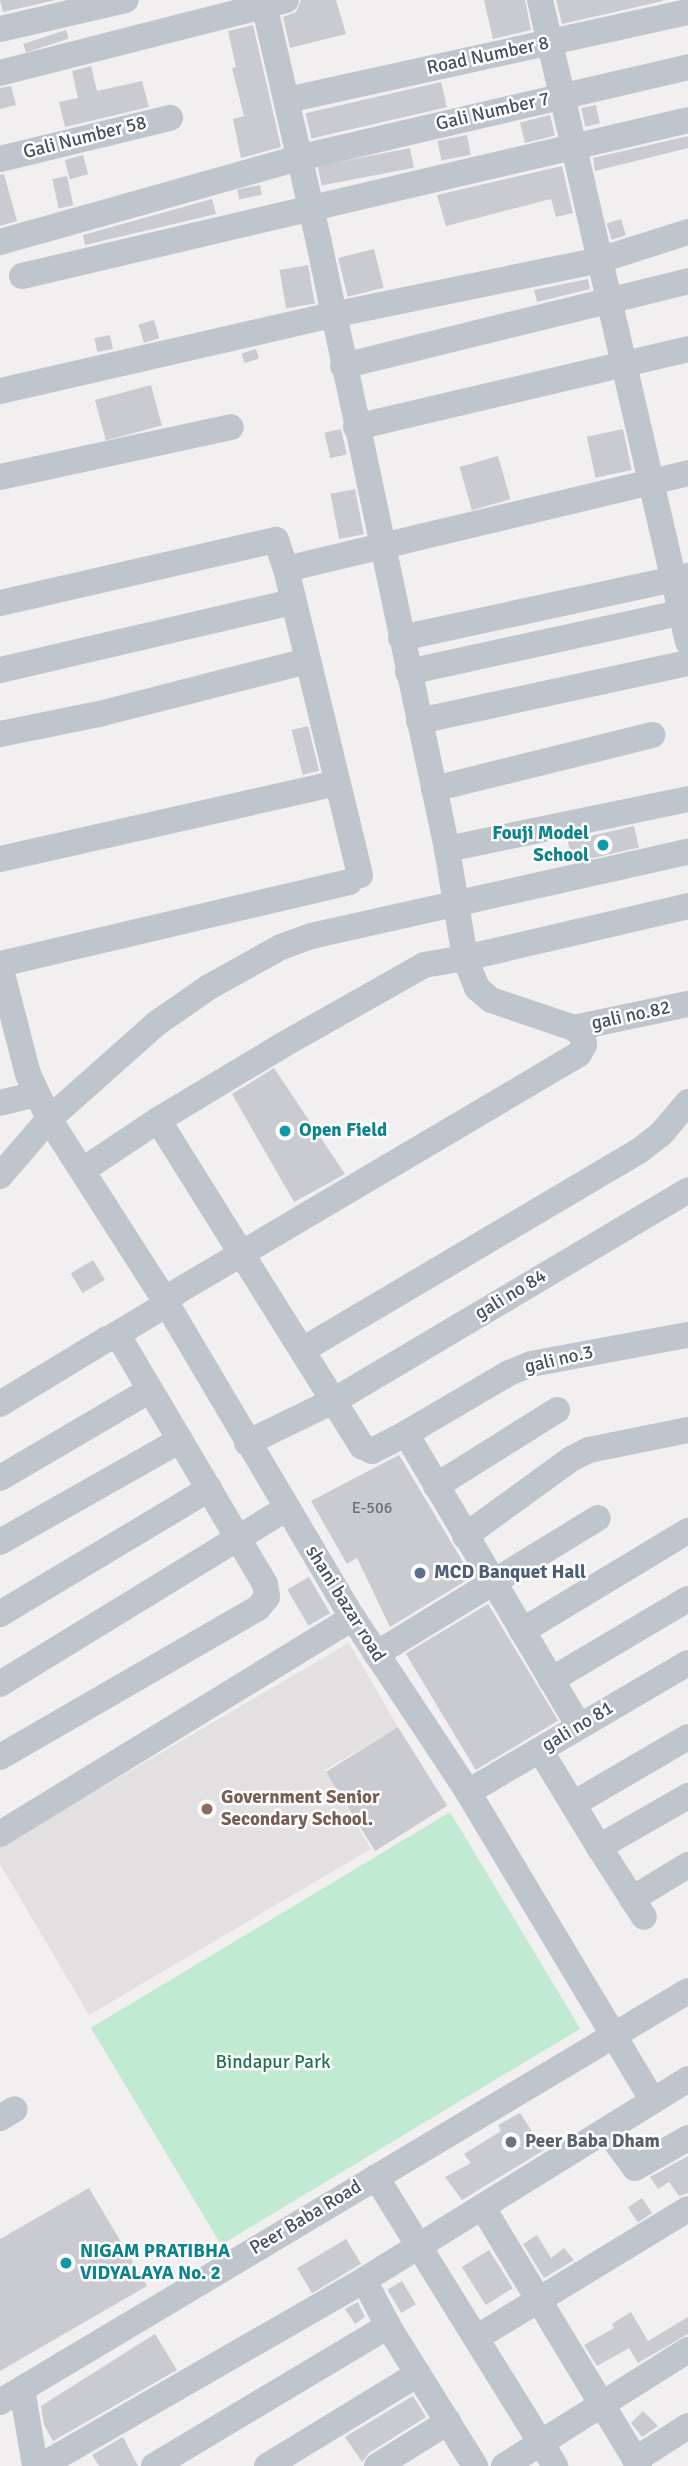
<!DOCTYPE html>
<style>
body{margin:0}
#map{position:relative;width:688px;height:2466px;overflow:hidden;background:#f1efef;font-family:Signika,sans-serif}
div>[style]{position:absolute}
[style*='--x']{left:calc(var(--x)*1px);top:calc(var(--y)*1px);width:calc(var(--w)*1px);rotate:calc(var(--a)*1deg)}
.education>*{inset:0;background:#e2e0e0}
.green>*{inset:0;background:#c1ead3;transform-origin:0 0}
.building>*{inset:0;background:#c9cbd1;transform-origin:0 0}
.minor>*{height:26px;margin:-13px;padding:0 13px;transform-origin:13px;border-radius:13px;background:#bec5cc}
.dots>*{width:19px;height:19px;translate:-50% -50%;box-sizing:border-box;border:4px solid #fff;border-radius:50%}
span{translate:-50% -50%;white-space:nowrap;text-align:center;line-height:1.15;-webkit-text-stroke:5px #fff;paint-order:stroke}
.number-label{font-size:16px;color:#687078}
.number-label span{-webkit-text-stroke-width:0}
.street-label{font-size:19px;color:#48515a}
.culture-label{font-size:19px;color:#0d838f;font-weight:700}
.right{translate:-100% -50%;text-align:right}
.left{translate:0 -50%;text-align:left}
.service-label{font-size:19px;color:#4e5e75;font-weight:700}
.education-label{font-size:19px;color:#785e54;font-weight:700}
.park-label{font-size:19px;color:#20744e}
.worship-label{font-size:19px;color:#5b616d;font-weight:700}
</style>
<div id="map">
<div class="education">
<div style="clip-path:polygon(349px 1643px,398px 1727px,325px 1770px,371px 1849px,89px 2015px,0 1864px,0 1847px)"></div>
</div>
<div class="green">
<div style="left:450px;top:1812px;width:253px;height:419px;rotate:59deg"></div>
</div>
<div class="building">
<div style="clip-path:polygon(0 0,56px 0,3px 12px)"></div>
<div style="clip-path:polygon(301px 0,336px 0,346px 34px,290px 48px,283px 17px,296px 12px)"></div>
<div style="clip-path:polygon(484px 0,525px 0,531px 30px,493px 39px)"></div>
<div style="clip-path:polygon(556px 0,663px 0,663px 1px,562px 24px)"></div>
<div style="clip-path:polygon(253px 25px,281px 147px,241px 158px,233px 119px,244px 116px,232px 68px,236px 67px,228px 31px)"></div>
<div style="left:66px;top:30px;width:9px;height:45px;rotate:72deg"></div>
<div style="clip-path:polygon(91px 66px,97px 91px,142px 81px,149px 107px,65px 127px,59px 102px,78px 98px,72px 71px)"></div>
<div style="left:441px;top:82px;width:26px;height:139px;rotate:77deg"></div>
<div style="clip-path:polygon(11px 86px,16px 105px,0 109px,0 88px)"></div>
<div style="left:596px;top:105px;width:19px;height:15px;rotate:78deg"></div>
<div style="left:550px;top:115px;width:21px;height:31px;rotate:76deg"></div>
<div style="left:467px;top:135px;width:20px;height:30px;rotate:79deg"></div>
<div style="clip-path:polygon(688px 136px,688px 148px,595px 171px,593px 158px)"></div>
<div style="left:410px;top:148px;width:20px;height:94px;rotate:79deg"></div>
<div style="left:83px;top:155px;width:20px;height:19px;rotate:75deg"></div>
<div style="clip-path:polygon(562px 166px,573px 213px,556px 217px,551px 199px,446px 226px,437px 195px)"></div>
<div style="clip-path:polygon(4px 174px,17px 221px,0 226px,0 175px)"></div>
<div style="left:67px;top:176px;width:30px;height:15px;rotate:78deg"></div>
<div style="left:260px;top:185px;width:10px;height:23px;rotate:79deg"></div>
<div style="clip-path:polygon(212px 199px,216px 214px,85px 245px,83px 235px)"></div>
<div style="left:621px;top:219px;width:17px;height:15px;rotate:73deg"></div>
<div style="left:374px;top:249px;width:40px;height:37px;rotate:76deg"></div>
<div style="left:308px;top:265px;width:39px;height:29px;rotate:80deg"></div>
<div style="clip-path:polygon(588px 279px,590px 289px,537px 302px,534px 290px)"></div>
<div style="left:154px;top:320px;width:19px;height:16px;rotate:74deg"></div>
<div style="left:110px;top:335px;width:14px;height:16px;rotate:78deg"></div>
<div style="left:256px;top:349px;width:10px;height:15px;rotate:73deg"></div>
<div style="left:151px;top:385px;width:42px;height:58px;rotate:75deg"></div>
<div style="left:341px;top:429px;width:26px;height:17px;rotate:77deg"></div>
<div style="left:623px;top:429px;width:42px;height:37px;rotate:78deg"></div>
<div style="left:498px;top:456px;width:45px;height:40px;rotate:74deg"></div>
<div style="left:355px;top:489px;width:46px;height:25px;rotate:79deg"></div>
<div style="left:308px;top:726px;width:46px;height:17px;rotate:76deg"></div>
<div style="left:634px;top:826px;width:22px;height:68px;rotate:77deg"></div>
<div style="clip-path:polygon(274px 1068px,345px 1174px,294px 1202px,232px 1094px)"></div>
<div style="left:93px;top:1260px;width:23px;height:26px;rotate:59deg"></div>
<div style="clip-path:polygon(399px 1455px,472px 1577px,390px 1627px,357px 1558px,347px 1564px,311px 1501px)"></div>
<div style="left:309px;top:1577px;width:42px;height:25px;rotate:60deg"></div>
<div style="left:488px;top:1604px;width:136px;height:96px;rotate:59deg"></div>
<div style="left:398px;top:1727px;width:93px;height:85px;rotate:58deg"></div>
<div style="clip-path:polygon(520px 2113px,544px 2150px,462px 2200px,445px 2177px,471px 2163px,464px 2154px,501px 2131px,498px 2125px)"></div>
<div style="clip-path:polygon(688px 2156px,688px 2193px,679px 2196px,669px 2182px,658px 2189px,650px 2177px)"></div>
<div style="clip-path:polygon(89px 2188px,147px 2286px,0 2371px,0 2239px)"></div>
<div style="left:642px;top:2198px;width:18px;height:17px;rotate:56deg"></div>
<div style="clip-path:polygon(537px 2235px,551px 2258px,564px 2248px,574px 2260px,544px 2278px,523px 2244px)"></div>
<div style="left:346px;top:2239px;width:29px;height:57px;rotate:59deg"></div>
<div style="left:489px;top:2250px;width:45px;height:32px;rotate:58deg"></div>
<div style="left:402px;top:2281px;width:27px;height:17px;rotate:59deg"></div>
<div style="clip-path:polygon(358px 2302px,365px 2317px,355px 2324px,345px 2309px)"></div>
<div style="clip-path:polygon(631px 2312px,648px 2341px,688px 2317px,688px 2334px,638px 2363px,629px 2348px,597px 2366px,584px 2345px,614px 2328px,612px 2324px)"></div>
<div style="clip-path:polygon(155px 2334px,177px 2370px,53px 2441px,44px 2425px,41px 2406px)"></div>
<div style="clip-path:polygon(413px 2396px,426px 2417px,369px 2453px,362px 2462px,345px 2437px)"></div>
<div style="clip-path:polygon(643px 2411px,658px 2426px,642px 2437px,631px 2423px)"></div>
<div style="clip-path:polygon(123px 2437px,138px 2466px,99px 2466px,92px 2455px)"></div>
</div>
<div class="minor">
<div style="--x:263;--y:0;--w:249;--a:77"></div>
<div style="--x:319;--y:243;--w:619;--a:78.07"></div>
<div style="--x:447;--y:849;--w:246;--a:-11.7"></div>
<div style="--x:540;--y:0;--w:659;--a:77.02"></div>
<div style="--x:0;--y:29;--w:129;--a:-13"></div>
<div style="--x:0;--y:73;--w:295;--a:-14.3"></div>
<div style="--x:287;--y:100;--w:411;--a:-12.4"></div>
<div style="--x:0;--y:159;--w:175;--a:-13.6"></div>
<div style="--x:0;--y:242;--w:310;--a:-15.7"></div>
<div style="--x:298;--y:158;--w:400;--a:-13.1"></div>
<div style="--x:22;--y:276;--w:684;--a:-13.18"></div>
<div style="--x:343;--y:366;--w:355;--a:-13.8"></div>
<div style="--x:0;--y:391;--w:341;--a:-12.9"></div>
<div style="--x:332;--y:315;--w:274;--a:-11.6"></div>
<div style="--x:600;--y:260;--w:92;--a:-17.7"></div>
<div style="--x:356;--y:427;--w:341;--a:-13.2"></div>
<div style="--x:0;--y:477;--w:236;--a:-12.2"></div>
<div style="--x:286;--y:569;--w:413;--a:-13.4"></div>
<div style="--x:0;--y:603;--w:283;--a:-12.9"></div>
<div style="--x:276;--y:540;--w:31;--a:71"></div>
<div style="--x:286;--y:569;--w:315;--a:76.4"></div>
<div style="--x:401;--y:638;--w:294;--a:-12.2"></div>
<div style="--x:0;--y:670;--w:301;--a:-13.1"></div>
<div style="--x:408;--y:672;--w:287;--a:-12.3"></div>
<div style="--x:419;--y:721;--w:275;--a:-12.2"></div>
<div style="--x:0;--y:734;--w:101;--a:-11.4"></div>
<div style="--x:99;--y:714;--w:215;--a:-14.3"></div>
<div style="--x:434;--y:789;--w:225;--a:-13.9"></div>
<div style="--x:447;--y:849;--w:110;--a:80.6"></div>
<div style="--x:465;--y:958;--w:229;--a:-13.1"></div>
<div style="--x:0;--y:859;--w:346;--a:-12.7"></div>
<div style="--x:0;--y:964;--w:359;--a:-13.2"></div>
<div style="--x:0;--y:966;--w:112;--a:75.5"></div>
<div style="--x:28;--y:1074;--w:50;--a:65"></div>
<div style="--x:49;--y:1119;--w:214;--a:57.4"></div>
<div style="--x:164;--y:1299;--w:371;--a:59.4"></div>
<div style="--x:353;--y:1618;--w:209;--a:56.5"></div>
<div style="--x:468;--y:1792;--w:360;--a:59.1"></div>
<div style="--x:574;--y:1028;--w:116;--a:-11.9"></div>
<div style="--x:0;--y:1103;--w:38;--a:-14"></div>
<div style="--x:158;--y:1120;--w:385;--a:58"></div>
<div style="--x:362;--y:1446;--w:11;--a:27"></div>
<div style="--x:372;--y:1451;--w:37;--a:-27"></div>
<div style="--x:405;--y:1434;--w:4;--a:45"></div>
<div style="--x:408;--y:1437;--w:336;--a:59.4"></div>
<div style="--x:83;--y:1170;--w:90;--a:-33.7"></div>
<div style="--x:158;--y:1120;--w:144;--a:-31"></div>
<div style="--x:281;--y:1046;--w:164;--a:-29.5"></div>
<div style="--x:424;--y:965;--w:42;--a:-9.7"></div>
<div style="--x:465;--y:958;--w:32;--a:68"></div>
<div style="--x:477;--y:988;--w:18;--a:41"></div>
<div style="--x:491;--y:1000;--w:88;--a:18.6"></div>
<div style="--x:574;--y:1028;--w:12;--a:42"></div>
<div style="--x:583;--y:1036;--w:9;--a:84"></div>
<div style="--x:584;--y:1045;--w:10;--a:119"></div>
<div style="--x:579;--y:1054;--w:482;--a:149.4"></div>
<div style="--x:0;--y:1176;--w:75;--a:-49.3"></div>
<div style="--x:49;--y:1119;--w:144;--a:-41.6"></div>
<div style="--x:157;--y:1023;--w:63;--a:-34.7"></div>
<div style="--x:209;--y:987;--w:82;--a:-29.1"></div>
<div style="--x:281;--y:947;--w:32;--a:-20"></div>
<div style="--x:311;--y:936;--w:386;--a:-12.6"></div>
<div style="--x:114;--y:1336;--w:62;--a:-31.1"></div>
<div style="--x:304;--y:1349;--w:389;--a:-30.6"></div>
<div style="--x:639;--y:1151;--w:28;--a:-38"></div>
<div style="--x:661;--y:1134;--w:42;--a:-49.8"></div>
<div style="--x:0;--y:1404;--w:125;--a:-31.3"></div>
<div style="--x:107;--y:1339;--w:12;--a:-9"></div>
<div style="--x:119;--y:1337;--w:287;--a:59.4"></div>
<div style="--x:265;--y:1584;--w:13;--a:81"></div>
<div style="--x:267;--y:1597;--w:14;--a:129"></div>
<div style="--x:258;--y:1608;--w:298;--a:150"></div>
<div style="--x:405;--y:1434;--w:121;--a:-30.4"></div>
<div style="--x:509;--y:1373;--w:24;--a:-22"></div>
<div style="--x:531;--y:1364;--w:160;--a:-10.5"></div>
<div style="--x:247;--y:1443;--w:98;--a:-26"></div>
<div style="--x:335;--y:1400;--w:411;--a:-30.7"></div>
<div style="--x:0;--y:1478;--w:174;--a:-30.4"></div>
<div style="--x:436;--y:1486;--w:143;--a:-32.1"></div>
<div style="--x:465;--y:1536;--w:131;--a:-36"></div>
<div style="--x:571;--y:1459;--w:20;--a:-27"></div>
<div style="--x:589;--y:1450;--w:101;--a:-11.4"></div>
<div style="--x:0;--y:1542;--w:207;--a:-29.5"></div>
<div style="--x:0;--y:1614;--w:244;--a:-30.9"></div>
<div style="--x:522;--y:1631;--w:194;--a:-31.1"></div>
<div style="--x:376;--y:1654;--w:260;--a:-31.5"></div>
<div style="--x:551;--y:1680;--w:159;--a:-30.6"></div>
<div style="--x:0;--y:1684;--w:335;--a:-31.5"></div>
<div style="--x:540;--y:1750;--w:114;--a:58.7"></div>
<div style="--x:599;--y:1847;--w:103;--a:-29.8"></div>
<div style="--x:468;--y:1792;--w:255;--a:-30.4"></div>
<div style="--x:573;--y:1804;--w:133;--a:-30.2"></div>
<div style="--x:0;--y:1834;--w:414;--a:-31.5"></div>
<div style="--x:599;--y:1847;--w:83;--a:57.3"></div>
<div style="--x:632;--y:1899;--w:66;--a:-31.3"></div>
<div style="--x:0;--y:2118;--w:17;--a:-31"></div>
<div style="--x:607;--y:2130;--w:47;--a:53.6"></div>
<div style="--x:635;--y:2168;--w:61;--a:-29.5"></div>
<div style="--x:376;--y:2177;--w:340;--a:58.2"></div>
<div style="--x:483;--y:2208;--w:301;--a:58.8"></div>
<div style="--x:364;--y:2280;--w:52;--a:62.4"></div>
<div style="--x:388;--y:2326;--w:165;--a:58.1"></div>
<div style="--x:476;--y:2338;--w:248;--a:-31.3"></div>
<div style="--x:22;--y:2389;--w:78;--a:80.4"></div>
<div style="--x:0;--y:2402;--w:801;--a:-30.85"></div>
<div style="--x:635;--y:2460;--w:63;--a:-32.7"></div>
<div style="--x:41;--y:2466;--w:373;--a:-29.9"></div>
<div style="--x:364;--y:2280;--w:381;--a:-31.8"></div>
<div style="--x:154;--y:2466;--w:273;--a:-30.9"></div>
<div style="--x:267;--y:2466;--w:177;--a:-31.4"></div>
<div style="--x:377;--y:2466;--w:84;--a:-31.8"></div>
<div style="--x:504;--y:2466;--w:218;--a:-32.2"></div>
</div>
<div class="dots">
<div style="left:603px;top:845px;background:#0f9aa8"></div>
<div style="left:285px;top:1131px;background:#0f9aa8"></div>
<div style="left:420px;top:1573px;background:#5c6f8a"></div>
<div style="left:207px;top:1809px;background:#8d6e63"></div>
<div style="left:511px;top:2142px;background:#6b7280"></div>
<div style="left:66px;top:2263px;background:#0f9aa8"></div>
</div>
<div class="number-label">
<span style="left:372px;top:1508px">E-506</span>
</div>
<div class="street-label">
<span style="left:488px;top:56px;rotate:-12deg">Road Number 8</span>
<span style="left:493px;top:112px;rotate:-13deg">Gali Number 7</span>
<span style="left:85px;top:138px;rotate:-14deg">Gali Number 58</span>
<span style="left:631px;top:1016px;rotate:-12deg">gali no.82</span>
<span style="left:511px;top:1295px;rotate:-31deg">gali no 84</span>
<span style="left:559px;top:1360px;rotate:-13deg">gali no.3</span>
<span style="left:345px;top:1604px;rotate:58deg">shani bazar road</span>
<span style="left:578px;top:1727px;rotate:-31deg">gali no 81</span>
<span style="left:306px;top:2218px;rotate:-31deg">Peer Baba Road</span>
</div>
<div class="culture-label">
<span class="right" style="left:589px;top:845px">Fouji Model<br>School</span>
<span class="left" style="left:299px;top:1131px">Open Field</span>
<span class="left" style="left:80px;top:2263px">NIGAM PRATIBHA<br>VIDYALAYA No. 2</span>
</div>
<div class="service-label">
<span class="left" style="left:434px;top:1573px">MCD Banquet Hall</span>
</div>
<div class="education-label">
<span class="left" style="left:221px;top:1809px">Government Senior<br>Secondary School.</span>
</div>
<div class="park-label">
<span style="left:273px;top:2063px">Bindapur Park</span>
</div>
<div class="worship-label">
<span class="left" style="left:525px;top:2142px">Peer Baba Dham</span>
</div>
</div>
